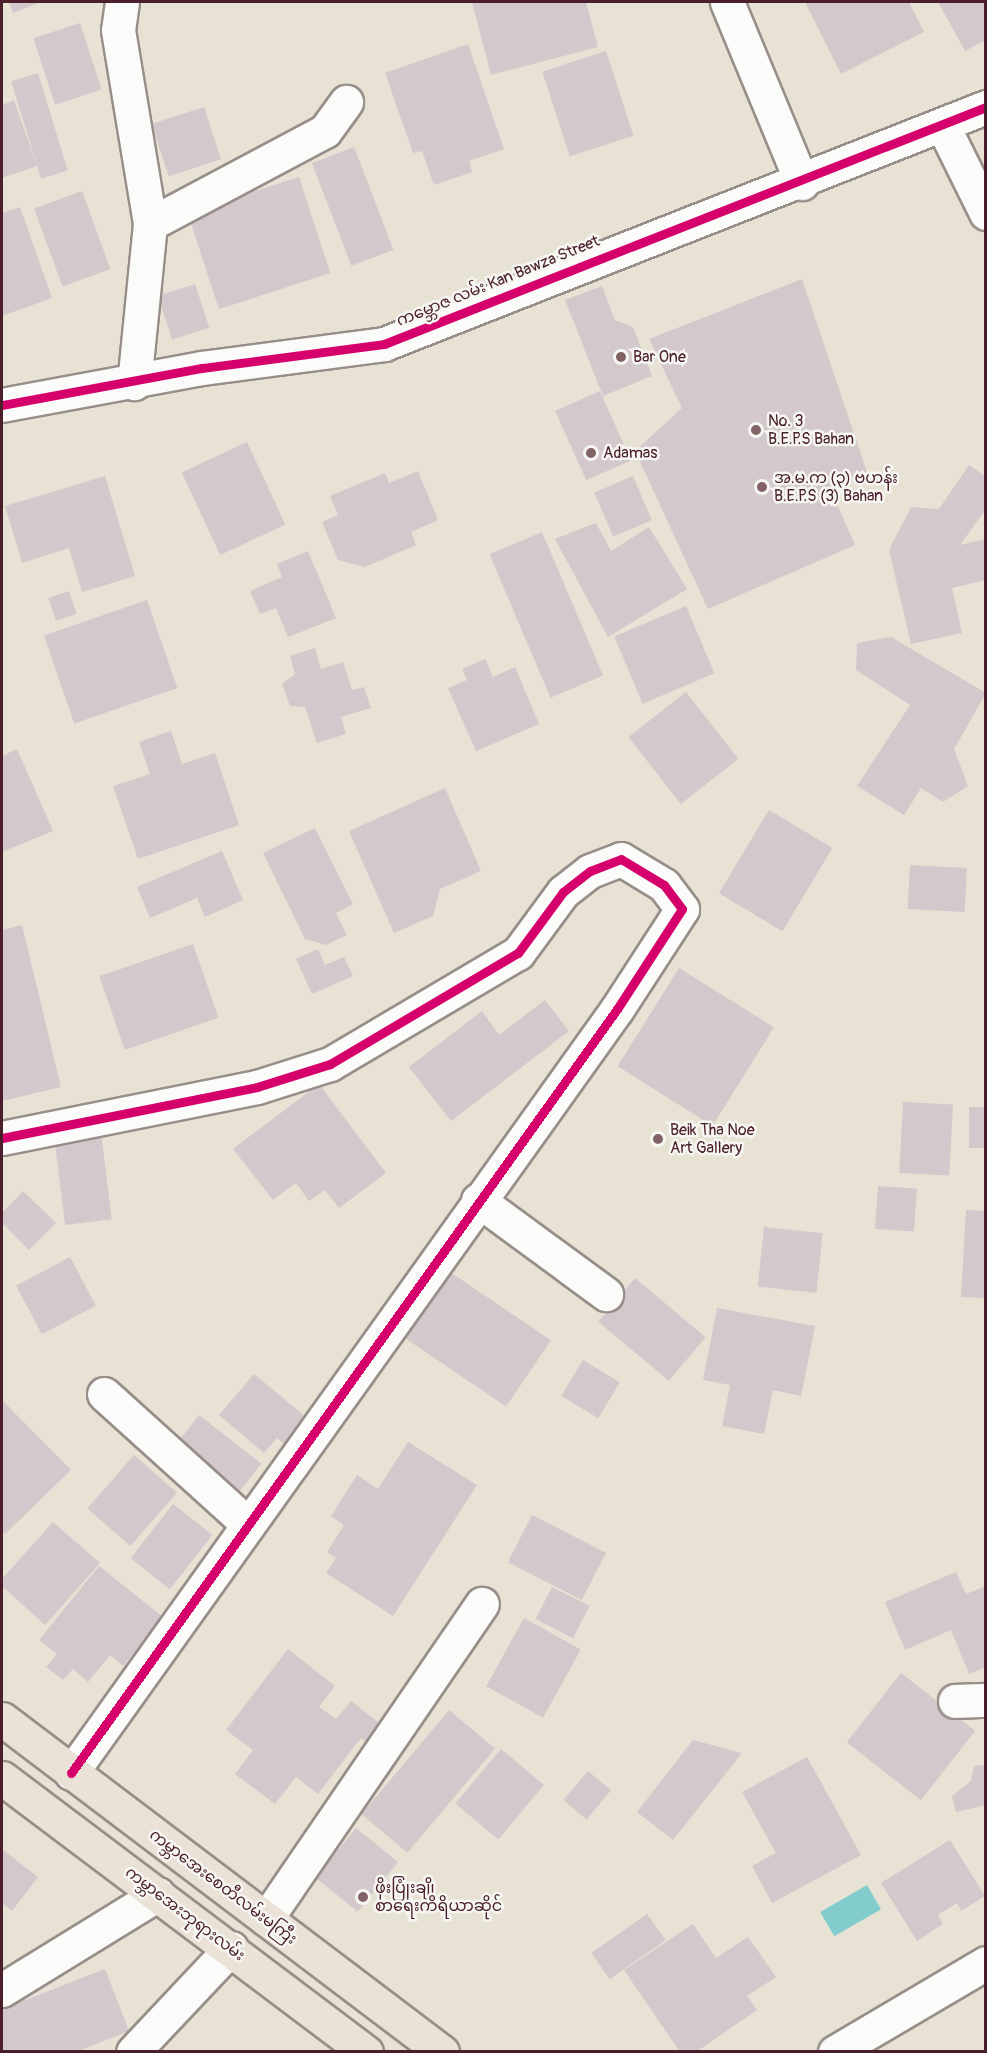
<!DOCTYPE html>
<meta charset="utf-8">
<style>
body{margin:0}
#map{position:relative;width:987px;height:2053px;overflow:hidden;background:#e7e2d4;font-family:Pangolin,"Noto Sans Myanmar",sans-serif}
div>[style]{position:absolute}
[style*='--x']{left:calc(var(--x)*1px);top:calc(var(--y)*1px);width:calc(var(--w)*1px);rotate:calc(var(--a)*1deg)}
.water>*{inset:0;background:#82ccce;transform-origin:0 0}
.building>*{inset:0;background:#d3c8cc;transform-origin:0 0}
.roads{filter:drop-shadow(2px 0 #988e89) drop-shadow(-2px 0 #988e89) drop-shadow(0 2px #988e89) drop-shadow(0 -2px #988e89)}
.minor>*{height:33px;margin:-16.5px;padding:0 16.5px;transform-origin:16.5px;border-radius:16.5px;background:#fbfbf9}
.major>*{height:33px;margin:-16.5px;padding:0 16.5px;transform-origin:16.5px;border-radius:16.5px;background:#eae2d7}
.cycleway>*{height:9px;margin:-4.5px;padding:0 4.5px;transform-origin:4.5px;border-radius:4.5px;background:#d6006c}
.dots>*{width:16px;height:16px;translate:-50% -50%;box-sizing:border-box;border:3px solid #f6f6f2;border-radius:50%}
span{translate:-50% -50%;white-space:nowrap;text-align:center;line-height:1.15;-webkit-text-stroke:5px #f6f6f2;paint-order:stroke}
.street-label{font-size:16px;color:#4a1f2b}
.poi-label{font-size:16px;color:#4a1f2b}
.left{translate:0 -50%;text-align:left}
.frame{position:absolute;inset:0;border:3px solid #4a1f2b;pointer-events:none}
</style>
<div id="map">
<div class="water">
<div style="left:867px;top:1885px;width:28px;height:54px;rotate:60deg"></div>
</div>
<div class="building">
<div style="clip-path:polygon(9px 2px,41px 2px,13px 13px)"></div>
<div style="clip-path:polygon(472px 2px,586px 2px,598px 47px,491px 75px)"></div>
<div style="clip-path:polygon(805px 2px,909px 2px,924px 32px,841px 74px)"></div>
<div style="clip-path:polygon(938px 2px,986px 2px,986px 40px,965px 51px)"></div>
<div style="left:80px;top:23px;width:70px;height:49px;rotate:72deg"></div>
<div style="clip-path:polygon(468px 44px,504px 149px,469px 161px,472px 172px,434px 185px,422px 151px,413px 153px,385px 73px)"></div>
<div style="left:606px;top:51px;width:89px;height:67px;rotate:72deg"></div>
<div style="left:38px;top:73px;width:102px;height:28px;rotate:73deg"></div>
<div style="clip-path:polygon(14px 100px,37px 166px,2px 178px,2px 105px)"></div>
<div style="left:204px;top:107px;width:55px;height:55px;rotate:72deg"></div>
<div style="left:354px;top:147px;width:110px;height:45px;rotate:69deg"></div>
<div style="left:299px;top:177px;width:101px;height:117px;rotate:72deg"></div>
<div style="left:82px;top:191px;width:83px;height:51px;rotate:70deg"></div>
<div style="clip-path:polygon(20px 207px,52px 298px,2px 316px,2px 213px)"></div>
<div style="clip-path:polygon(802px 279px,867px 472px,830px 488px,855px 545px,708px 609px,635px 451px,682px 408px,649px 339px)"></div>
<div style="left:195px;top:284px;width:46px;height:39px;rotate:72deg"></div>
<div style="clip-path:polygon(602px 286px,615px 320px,633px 327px,652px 376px,603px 396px,565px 300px)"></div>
<div style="left:600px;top:391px;width:76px;height:49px;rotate:66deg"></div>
<div style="left:247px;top:442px;width:91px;height:72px;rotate:65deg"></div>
<div style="clip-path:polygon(969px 465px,986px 477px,986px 509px,960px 545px,986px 539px,986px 580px,952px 588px,962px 633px,911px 644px,889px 550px,911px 507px,939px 509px)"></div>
<div style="clip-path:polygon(418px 471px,438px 520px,411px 532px,416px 545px,365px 567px,338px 560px,322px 522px,338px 515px,330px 496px,385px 473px,389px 483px)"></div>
<div style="clip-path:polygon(105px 476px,135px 576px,82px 592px,69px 548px,22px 563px,5px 506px)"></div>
<div style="left:633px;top:476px;width:48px;height:42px;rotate:67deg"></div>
<div style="clip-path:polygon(596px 523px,611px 551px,649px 527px,687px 589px,608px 637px,555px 539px)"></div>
<div style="left:542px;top:532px;width:156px;height:57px;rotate:67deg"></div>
<div style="clip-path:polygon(308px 551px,336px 618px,288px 637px,276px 608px,260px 614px,250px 591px,282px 577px,277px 564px)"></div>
<div style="left:69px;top:591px;width:24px;height:22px;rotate:71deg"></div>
<div style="left:147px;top:600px;width:93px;height:109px;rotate:71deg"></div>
<div style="left:686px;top:606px;width:73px;height:78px;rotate:67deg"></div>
<div style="clip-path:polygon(891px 637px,986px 693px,954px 749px,968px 786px,943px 802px,921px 788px,904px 815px,857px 786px,910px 705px,856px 670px,857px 643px)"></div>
<div style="clip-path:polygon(315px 648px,321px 669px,343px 662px,352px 690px,364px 687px,371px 708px,341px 717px,346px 734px,317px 743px,305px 707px,290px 706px,282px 684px,295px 674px,290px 656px)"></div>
<div style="clip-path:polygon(485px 659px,493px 677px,515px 667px,539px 724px,476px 751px,448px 688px,467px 680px,462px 669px)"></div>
<div style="left:686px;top:692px;width:85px;height:73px;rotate:52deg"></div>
<div style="clip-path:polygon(171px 731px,182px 764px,215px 753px,239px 825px,138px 859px,113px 786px,150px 774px,139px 742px)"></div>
<div style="clip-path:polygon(17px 749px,53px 831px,2px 852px,2px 756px)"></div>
<div style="clip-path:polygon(445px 788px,481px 871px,440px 889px,433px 916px,394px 933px,349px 831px)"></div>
<div style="left:769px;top:810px;width:74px;height:97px;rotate:31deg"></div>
<div style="clip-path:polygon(315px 828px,353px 904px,336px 913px,347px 935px,326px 945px,305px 939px,263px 853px)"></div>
<div style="clip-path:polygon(222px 851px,243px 900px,205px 917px,197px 898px,150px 918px,137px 887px)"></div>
<div style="left:910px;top:865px;width:57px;height:44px;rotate:3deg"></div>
<div style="clip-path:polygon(22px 925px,61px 1087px,2px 1101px,2px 930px)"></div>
<div style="left:193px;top:944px;width:78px;height:99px;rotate:71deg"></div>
<div style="clip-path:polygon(318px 949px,325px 965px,344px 957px,353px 976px,312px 994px,296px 959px)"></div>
<div style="left:679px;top:968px;width:112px;height:116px;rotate:32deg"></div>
<div style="clip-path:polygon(545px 1000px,569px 1031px,451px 1121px,409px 1067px,482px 1011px,499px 1035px)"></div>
<div style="clip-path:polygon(319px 1084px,386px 1173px,339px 1208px,325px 1190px,309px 1201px,296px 1183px,273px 1200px,233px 1149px)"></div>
<div style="left:903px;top:1102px;width:50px;height:71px;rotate:3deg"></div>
<div style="left:969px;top:1107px;width:17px;height:41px"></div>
<div style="left:101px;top:1132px;width:88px;height:47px;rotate:83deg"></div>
<div style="left:878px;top:1186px;width:39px;height:43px;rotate:4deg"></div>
<div style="clip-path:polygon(23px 1191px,56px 1223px,29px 1250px,2px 1223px,2px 1213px)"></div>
<div style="clip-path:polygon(966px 1210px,986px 1211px,986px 1298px,961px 1297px)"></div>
<div style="left:764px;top:1227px;width:59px;height:60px;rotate:6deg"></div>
<div style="left:70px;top:1257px;width:55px;height:61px;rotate:62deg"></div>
<div style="left:444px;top:1268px;width:129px;height:80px;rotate:34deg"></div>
<div style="left:635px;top:1278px;width:92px;height:57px;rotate:40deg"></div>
<div style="clip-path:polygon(717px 1308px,815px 1326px,801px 1396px,773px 1390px,764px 1434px,722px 1426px,730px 1385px,703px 1380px)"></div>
<div style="left:583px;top:1360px;width:43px;height:42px;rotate:31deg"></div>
<div style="clip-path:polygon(254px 1374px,307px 1418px,284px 1444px,277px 1438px,264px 1453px,219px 1415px)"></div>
<div style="clip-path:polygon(2px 1400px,71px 1470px,5px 1534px,2px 1530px)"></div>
<div style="left:199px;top:1415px;width:79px;height:45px;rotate:38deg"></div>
<div style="clip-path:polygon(408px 1442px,477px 1485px,393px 1616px,326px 1573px,336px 1558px,327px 1552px,344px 1525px,331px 1516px,357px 1475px,378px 1489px)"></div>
<div style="left:134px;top:1455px;width:57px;height:71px;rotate:41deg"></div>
<div style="left:173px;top:1504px;width:50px;height:69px;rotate:38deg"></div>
<div style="left:532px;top:1515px;width:83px;height:53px;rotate:27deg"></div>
<div style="clip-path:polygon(53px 1522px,100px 1563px,45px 1625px,2px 1586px,2px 1579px)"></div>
<div style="clip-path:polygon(99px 1566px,163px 1617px,123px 1666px,110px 1655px,88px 1682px,73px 1669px,63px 1680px,46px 1667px,57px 1654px,39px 1640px)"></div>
<div style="clip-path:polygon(956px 1572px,966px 1594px,986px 1586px,986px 1667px,969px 1674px,951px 1630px,905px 1650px,885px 1602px)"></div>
<div style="left:552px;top:1587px;width:42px;height:36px;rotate:27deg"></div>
<div style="left:524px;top:1618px;width:65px;height:78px;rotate:29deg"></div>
<div style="clip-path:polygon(288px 1649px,335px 1686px,319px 1707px,336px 1719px,351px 1701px,395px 1735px,381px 1753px,361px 1738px,318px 1794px,296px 1777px,275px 1804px,235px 1774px,253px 1750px,226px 1730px)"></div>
<div style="left:901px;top:1673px;width:94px;height:88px;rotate:38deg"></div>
<div style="left:449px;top:1710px;width:60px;height:136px;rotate:40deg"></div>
<div style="clip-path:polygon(693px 1740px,742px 1753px,673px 1840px,637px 1812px)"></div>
<div style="left:501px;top:1749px;width:56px;height:71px;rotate:40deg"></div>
<div style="clip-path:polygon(807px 1757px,861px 1855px,772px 1903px,752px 1866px,776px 1853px,742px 1792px)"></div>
<div style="clip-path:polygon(986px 1765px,986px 1805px,956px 1812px,952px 1796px,971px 1781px,974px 1766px)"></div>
<div style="left:588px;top:1771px;width:30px;height:38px;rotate:40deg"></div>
<div style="left:356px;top:1828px;width:54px;height:64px;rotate:39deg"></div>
<div style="clip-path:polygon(950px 1840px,985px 1896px,961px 1911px,957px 1903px,938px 1915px,943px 1924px,917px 1941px,881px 1883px)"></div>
<div style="clip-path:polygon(2px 1849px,38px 1877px,12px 1911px,2px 1903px)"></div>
<div style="left:647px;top:1914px;width:32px;height:68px;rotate:55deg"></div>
<div style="clip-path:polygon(693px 1924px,716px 1958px,748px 1937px,776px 1977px,747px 1996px,757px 2010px,696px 2052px,680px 2052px,624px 1970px)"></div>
<div style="clip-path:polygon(105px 1969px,129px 2031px,76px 2052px,2px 2052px,2px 2009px)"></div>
</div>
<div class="roads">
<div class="minor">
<div style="--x:122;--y:2;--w:28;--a:98"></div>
<div style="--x:118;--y:30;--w:197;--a:80.6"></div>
<div style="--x:150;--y:224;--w:160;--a:95.7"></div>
<div style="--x:727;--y:2;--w:196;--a:67.5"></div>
<div style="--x:943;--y:126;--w:97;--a:63.7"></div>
<div style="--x:150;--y:224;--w:198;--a:-28"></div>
<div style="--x:325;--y:131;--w:36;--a:-54"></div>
<div style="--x:2;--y:405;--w:203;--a:-10.5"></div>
<div style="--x:202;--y:368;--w:184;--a:-7.5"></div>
<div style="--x:384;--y:344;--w:647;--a:-21.49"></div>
<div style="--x:2;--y:1138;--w:260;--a:-11.3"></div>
<div style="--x:257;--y:1087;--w:77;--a:-17.5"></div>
<div style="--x:330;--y:1064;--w:218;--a:-30.6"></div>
<div style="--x:518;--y:953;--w:76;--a:-53.6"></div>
<div style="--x:563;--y:892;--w:34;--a:-38"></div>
<div style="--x:590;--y:871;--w:33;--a:-21"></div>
<div style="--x:621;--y:859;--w:50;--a:31.2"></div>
<div style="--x:664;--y:885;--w:30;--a:53"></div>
<div style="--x:682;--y:909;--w:119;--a:123"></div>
<div style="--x:617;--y:1009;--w:939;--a:125.55"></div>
<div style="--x:478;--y:1200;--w:159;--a:36.3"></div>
<div style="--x:104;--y:1394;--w:193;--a:42.1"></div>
<div style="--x:955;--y:1701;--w:31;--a:-2"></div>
<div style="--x:266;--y:1919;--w:382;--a:-55.6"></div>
<div style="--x:2;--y:1990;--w:183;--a:-31.6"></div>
<div style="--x:133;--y:2052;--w:143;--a:-46.7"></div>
<div style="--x:835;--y:2052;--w:175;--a:-30.5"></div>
</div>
<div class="major">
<div style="--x:2;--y:1719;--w:552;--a:37.12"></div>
<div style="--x:2;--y:1778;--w:456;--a:37"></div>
</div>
</div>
<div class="cycleway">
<div style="--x:2;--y:405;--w:203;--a:-10.5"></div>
<div style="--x:202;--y:368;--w:184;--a:-7.5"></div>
<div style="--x:384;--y:344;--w:647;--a:-21.49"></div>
<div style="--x:2;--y:1138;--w:260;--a:-11.3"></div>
<div style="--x:257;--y:1087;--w:77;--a:-17.5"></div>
<div style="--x:330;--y:1064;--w:218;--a:-30.6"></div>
<div style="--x:518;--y:953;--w:76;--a:-53.6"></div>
<div style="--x:563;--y:892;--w:34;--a:-38"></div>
<div style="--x:590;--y:871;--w:33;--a:-21"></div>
<div style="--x:621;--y:859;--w:50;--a:31.2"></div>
<div style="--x:664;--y:885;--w:30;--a:53"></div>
<div style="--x:682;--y:909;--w:119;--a:123"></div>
<div style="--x:617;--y:1009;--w:939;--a:125.55"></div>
</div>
<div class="dots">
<div style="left:621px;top:357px;background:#816366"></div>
<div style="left:756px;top:430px;background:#816366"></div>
<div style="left:591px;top:453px;background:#816366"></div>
<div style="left:762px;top:487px;background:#816366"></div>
<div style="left:658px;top:1139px;background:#816366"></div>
<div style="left:363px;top:1897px;background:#816366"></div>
</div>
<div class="street-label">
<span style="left:498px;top:281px;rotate:-22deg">ကမ္ဘောဇ လမ်း Kan Bawza Street</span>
<span style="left:223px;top:1887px;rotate:37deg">ကမ္ဘာအေးစေတီလမ်းမကြီး</span>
<span style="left:185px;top:1914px;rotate:37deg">ကမ္ဘာအေးဘုရားလမ်း</span>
</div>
<div class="poi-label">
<span class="left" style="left:633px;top:357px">Bar One</span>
<span class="left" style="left:768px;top:430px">No. 3<br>B.E.P.S Bahan</span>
<span class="left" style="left:603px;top:453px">Adamas</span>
<span class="left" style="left:774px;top:487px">အ.မ.က (၃) ဗဟန်း<br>B.E.P.S (3) Bahan</span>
<span class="left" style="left:670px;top:1139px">Beik Tha Noe<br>Art Gallery</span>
<span class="left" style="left:375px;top:1897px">ဖိုးပြုံးချို<br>စာရေးကိရိယာဆိုင်</span>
</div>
<div class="frame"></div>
</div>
